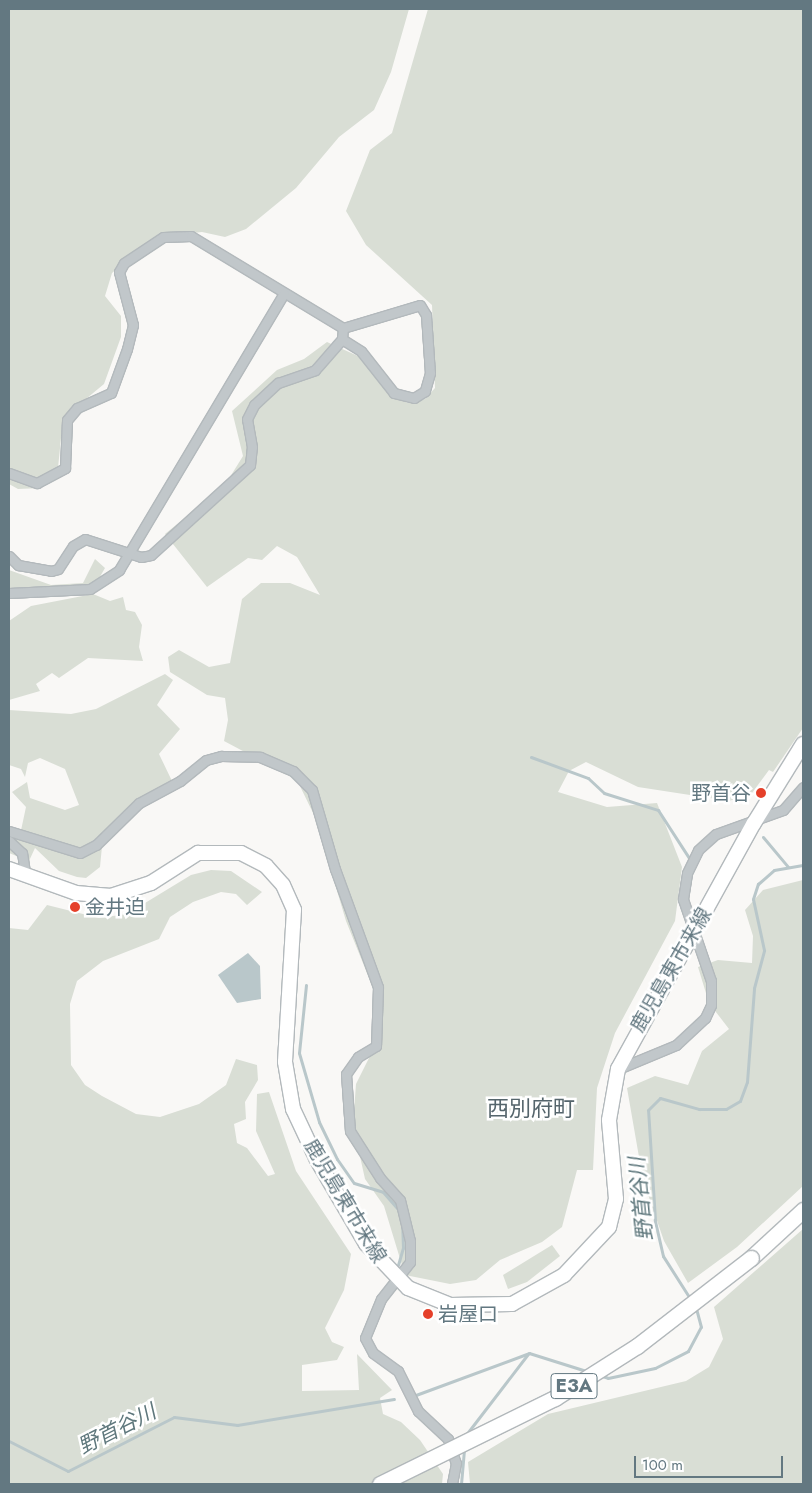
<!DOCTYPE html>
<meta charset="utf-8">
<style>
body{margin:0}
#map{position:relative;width:812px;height:1493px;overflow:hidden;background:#f9f8f6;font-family:Jost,"Noto Sans JP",sans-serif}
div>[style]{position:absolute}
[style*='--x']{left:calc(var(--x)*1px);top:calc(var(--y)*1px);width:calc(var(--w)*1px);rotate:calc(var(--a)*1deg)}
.green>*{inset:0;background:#d9ded5}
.water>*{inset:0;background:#b9c7ca}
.stream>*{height:3px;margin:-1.5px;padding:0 1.5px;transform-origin:1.5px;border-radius:1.5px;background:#b9c7ca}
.roads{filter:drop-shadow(1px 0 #b3b9bc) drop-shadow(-1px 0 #b3b9bc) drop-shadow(0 1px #b3b9bc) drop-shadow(0 -1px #b3b9bc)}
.street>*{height:9px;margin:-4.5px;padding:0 4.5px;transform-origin:4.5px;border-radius:4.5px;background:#c1c7ca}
.primary>*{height:14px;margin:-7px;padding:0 7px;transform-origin:7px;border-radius:7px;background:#fff}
.highway>*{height:15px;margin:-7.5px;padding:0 7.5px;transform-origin:7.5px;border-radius:7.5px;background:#fff}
.bridges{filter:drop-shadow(1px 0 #b2b8bb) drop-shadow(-1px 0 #b2b8bb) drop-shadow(0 1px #b2b8bb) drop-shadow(0 -1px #b2b8bb)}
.highway-bridge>*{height:15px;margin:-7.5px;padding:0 7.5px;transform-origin:7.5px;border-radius:7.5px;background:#fff}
.dots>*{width:14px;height:14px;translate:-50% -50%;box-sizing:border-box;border:2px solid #fff;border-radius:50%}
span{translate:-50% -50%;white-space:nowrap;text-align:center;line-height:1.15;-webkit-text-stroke:5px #fff;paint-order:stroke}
.shield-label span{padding:1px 4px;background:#fff;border:1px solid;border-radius:4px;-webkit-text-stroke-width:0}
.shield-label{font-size:19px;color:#637881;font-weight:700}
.poi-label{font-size:20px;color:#637881}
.right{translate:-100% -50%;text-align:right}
.left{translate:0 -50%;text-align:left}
.street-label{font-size:20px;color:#637881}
.water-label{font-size:21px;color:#5e777c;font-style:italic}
.quarter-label{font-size:22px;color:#55656c}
.frame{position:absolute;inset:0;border:10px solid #637881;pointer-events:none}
.scale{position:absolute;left:634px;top:1456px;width:149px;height:22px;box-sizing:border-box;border:2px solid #637881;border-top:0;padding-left:6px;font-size:15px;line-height:18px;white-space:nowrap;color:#637881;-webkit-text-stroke:4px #fff;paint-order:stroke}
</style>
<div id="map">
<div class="green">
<div style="clip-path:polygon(9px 9px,409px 9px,391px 72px,374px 110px,339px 137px,296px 188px,246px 229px,225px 237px,202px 232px,176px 235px,144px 246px,112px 273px,105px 296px,121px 316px,121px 337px,104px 384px,63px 418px,58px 468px,41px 488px,18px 489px,9px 484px)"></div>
<div style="clip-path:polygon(428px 9px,803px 9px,803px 728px,773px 772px,769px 770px,752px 793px,729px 801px,638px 787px,586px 762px,569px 771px,558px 792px,607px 807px,657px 803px,682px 867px,675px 921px,615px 1033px,597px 1088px,593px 1170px,577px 1170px,562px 1227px,542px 1242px,500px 1260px,476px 1280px,450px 1284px,405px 1275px,384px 1206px,365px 1179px,353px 1125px,356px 1084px,370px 1056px,381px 1008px,346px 921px,315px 817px,297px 780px,224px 741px,228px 720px,225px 698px,207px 695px,170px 672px,168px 657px,179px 650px,209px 667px,230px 663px,242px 599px,261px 583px,290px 583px,320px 595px,297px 557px,277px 546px,262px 560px,248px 558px,207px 587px,165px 534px,225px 485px,243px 456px,232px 411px,277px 370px,304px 359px,327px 342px,360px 357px,390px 395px,408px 403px,425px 399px,435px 388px,432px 305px,366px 245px,346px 211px,370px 150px,392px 133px)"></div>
<div style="clip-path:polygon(95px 559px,105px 568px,94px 587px,48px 597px,9px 595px,9px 570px,51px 585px,83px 583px)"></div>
<div style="clip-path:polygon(93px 594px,110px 601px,123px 597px,126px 610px,135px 612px,142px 625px,139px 647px,143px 661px,88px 658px,59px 678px,52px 673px,36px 684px,40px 691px,9px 700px,9px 621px,31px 606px)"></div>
<div style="clip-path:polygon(165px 674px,173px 680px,157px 705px,180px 729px,159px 754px,172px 781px,103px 836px,100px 867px,86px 878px,77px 877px,59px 871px,35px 848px,29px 861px,9px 853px,9px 832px,20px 835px,26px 807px,12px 792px,27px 782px,30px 798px,65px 810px,79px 805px,65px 769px,40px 758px,28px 763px,25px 777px,21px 769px,9px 765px,9px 710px,71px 714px,96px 709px)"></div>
<div style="clip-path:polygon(211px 870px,231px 871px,262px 892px,247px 905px,236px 894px,221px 892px,193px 902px,170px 917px,159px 939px,103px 961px,77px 981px,70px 1004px,71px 1065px,85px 1085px,102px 1096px,136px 1114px,160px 1117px,199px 1104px,226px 1085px,236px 1059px,257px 1065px,258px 1080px,245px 1102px,246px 1119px,234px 1124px,237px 1143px,247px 1148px,268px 1176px,275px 1174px,256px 1131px,257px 1094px,269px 1092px,296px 1171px,351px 1254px,344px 1290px,325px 1328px,332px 1342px,344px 1347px,337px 1360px,302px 1365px,302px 1391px,359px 1390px,357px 1354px,392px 1390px,380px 1398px,383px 1414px,401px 1422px,420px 1440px,443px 1474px,442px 1484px,9px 1484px,9px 928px,28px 930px,47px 905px,99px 918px,127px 914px,191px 875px)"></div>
<div style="clip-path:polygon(803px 880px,803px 1186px,737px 1247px,688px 1283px,664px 1241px,643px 1180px,627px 1088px,655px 1076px,688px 1085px,702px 1051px,729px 1029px,709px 1003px,698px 967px,718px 960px,752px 963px,753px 936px,745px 910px,763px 890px)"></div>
<div style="clip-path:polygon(803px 1229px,803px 1484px,470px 1484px,468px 1462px,548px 1414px,686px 1381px,709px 1367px,723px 1339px,714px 1307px)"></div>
<div style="clip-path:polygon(552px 1245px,560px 1256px,527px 1282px,508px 1289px,503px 1275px)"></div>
</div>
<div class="water">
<div style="clip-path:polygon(248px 953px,260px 966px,261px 999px,237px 1003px,218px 975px)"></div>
</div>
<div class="stream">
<div style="--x:531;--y:757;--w:61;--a:20.2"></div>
<div style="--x:588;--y:778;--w:22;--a:43"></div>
<div style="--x:604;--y:793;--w:57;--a:17.5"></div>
<div style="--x:658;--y:810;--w:57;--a:57.1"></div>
<div style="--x:763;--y:837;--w:39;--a:50"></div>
<div style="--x:306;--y:985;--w:68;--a:95.9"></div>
<div style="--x:299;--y:1053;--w:72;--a:73.8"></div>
<div style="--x:319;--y:1122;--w:41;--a:64.1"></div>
<div style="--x:337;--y:1159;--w:29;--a:55"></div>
<div style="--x:354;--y:1183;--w:30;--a:17"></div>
<div style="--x:383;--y:1192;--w:23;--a:49"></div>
<div style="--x:398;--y:1265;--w:18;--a:-74"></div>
<div style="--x:403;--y:1248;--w:24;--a:-92"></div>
<div style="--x:691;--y:1300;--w:52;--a:-122.5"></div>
<div style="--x:663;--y:1256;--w:37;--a:-103"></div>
<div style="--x:655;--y:1220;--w:110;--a:-93.6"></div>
<div style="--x:648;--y:1110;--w:17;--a:-45"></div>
<div style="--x:660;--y:1098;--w:41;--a:15.8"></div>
<div style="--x:699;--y:1109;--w:27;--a:0"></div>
<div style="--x:726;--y:1109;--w:16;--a:-30"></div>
<div style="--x:740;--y:1101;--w:20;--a:-70"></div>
<div style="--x:747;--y:1082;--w:94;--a:-85.7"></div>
<div style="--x:754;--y:988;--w:39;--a:-75"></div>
<div style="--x:764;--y:950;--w:52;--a:-102.2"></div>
<div style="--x:753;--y:899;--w:16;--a:-72"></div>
<div style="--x:758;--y:884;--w:21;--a:-41"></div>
<div style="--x:774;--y:870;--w:29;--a:-10"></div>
<div style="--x:599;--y:1375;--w:9;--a:18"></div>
<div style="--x:608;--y:1378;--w:48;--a:-12"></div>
<div style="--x:655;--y:1368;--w:37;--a:-27"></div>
<div style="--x:688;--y:1351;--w:27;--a:-62"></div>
<div style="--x:701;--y:1327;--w:20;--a:-105"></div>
<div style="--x:413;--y:1396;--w:124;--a:-20.3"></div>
<div style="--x:529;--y:1353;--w:60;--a:17.5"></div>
<div style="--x:465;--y:1436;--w:103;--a:-52.5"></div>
<div style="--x:9;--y:1441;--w:66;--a:27"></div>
<div style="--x:68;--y:1471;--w:119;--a:-27"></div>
<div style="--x:174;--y:1417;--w:64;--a:7.2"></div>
<div style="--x:237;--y:1425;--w:159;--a:-9.4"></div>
<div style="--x:461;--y:1484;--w:37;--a:-85"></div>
</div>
<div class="roads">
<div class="street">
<div style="--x:9;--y:473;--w:30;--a:20"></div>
<div style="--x:37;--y:483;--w:32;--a:-28"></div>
<div style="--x:65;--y:468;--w:48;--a:-87.6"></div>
<div style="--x:67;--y:420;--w:16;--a:-50"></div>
<div style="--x:77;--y:408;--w:37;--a:-24"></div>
<div style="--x:111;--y:393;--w:47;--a:-70"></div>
<div style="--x:127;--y:349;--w:25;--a:-76"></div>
<div style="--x:133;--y:325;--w:55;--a:-104.8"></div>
<div style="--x:119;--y:272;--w:10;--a:-61"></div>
<div style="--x:124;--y:263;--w:47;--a:-33.7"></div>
<div style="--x:163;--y:237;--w:28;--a:-2"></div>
<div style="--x:191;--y:236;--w:178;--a:31.2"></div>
<div style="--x:343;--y:328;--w:80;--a:-16.6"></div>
<div style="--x:420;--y:305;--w:12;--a:59"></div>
<div style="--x:426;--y:315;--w:58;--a:86.1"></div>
<div style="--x:430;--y:373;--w:19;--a:106"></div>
<div style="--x:425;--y:391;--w:13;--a:148"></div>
<div style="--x:414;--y:398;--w:21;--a:-166"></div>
<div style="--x:394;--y:393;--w:53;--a:-128.2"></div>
<div style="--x:361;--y:351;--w:22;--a:-148"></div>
<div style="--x:342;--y:339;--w:11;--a:-85"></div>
<div style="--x:9;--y:556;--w:13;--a:45"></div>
<div style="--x:18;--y:565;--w:34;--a:10"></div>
<div style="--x:51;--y:571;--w:7;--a:-16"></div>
<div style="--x:58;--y:569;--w:27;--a:-57"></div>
<div style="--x:73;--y:546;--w:14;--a:-30"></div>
<div style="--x:85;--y:539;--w:59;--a:17.8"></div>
<div style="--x:141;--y:557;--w:10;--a:-11"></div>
<div style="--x:151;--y:555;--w:134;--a:-42.3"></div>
<div style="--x:250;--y:465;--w:18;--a:-84"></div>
<div style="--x:252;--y:447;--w:28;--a:-100"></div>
<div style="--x:247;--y:419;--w:16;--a:-63"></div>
<div style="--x:254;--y:405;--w:33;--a:-43"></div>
<div style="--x:278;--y:383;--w:39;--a:-19"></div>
<div style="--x:315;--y:370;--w:41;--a:-48.9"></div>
<div style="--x:9;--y:593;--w:81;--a:-2.8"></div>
<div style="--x:90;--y:589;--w:35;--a:-33"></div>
<div style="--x:119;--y:570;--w:322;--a:-59.2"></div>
<div style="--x:9;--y:831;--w:74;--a:17.2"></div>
<div style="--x:80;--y:853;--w:18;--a:-27"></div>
<div style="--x:96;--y:845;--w:60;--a:-44.3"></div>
<div style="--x:139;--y:803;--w:47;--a:-28.2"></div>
<div style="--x:180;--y:781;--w:33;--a:-39"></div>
<div style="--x:206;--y:760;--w:16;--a:-15"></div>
<div style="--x:221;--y:756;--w:39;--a:1"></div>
<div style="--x:260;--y:757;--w:36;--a:23"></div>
<div style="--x:293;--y:771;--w:27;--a:45"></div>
<div style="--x:312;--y:790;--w:82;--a:73.8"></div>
<div style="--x:335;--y:869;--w:126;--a:70"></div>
<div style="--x:378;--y:987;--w:59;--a:91.9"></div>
<div style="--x:376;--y:1046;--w:21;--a:149"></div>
<div style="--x:358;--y:1057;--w:21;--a:125"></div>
<div style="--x:346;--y:1074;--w:57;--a:86"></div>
<div style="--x:350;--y:1131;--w:56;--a:57.4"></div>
<div style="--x:380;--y:1178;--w:30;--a:48"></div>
<div style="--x:400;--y:1200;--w:42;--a:76.3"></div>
<div style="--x:410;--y:1241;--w:21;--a:90"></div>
<div style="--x:410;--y:1262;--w:47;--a:128.1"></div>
<div style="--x:381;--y:1299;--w:42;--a:112.3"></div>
<div style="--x:365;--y:1338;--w:17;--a:62"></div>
<div style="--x:373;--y:1353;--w:31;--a:36"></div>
<div style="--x:398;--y:1371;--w:45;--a:63.4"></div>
<div style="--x:418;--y:1411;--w:41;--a:43"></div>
<div style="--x:448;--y:1439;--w:25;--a:72"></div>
<div style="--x:456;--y:1463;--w:21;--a:101"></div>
<div style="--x:9;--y:841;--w:18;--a:43"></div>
<div style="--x:22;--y:853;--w:19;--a:81"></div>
<div style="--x:618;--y:1069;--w:63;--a:-22.5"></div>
<div style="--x:676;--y:1045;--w:40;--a:-43"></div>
<div style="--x:705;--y:1018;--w:14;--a:-65"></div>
<div style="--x:711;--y:1005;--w:24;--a:-90"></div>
<div style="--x:711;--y:981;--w:87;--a:-108.9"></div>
<div style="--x:683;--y:899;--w:26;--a:-81"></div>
<div style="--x:687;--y:873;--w:25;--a:-64"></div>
<div style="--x:698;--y:850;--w:24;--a:-42"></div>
<div style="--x:716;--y:834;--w:71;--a:-19.7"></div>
<div style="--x:783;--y:810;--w:30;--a:-49"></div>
</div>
<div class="primary">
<div style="--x:9;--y:869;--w:71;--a:19.7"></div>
<div style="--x:76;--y:893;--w:35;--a:5"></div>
<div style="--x:111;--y:896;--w:42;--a:-18"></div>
<div style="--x:151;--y:883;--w:56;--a:-32.6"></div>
<div style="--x:198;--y:853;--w:43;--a:0"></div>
<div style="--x:241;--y:853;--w:28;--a:27"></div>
<div style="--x:266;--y:866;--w:25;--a:48"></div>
<div style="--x:283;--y:885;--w:27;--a:66"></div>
<div style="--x:294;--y:910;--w:152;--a:93.4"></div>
<div style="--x:285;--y:1062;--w:48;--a:80.3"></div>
<div style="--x:293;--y:1109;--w:56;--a:64.8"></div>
<div style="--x:317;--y:1160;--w:97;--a:59.7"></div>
<div style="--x:366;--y:1244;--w:61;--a:46.3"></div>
<div style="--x:408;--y:1288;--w:45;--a:22"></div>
<div style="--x:450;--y:1305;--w:62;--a:-0.9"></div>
<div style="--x:512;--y:1304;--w:60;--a:-29.1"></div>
<div style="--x:564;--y:1275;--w:66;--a:-46.8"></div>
<div style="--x:609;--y:1227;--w:29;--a:-76"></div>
<div style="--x:616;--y:1199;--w:79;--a:-95.1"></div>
<div style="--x:609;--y:1120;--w:52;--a:-80"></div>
<div style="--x:618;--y:1069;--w:281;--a:-61.1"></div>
<div style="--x:754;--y:823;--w:93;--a:-58.2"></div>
</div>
<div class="highway">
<div style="--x:751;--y:1258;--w:71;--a:-42.7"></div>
</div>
</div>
<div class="bridges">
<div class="highway-bridge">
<div style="--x:380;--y:1484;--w:195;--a:-26.2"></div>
<div style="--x:555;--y:1398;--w:97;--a:-32.4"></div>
<div style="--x:637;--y:1346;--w:144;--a:-37.7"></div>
</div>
</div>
<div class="dots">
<div style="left:761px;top:793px;background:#e5402a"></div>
<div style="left:75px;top:907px;background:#e5402a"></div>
<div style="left:428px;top:1314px;background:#e5402a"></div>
</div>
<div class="shield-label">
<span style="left:574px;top:1386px">E3A</span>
</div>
<div class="poi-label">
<span class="right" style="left:751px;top:793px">野首谷</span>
<span class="left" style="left:85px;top:907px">金井迫</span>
<span class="left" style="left:438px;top:1314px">岩屋口</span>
</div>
<div class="street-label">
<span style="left:671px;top:970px;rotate:-60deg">鹿児島東市来線</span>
<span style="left:345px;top:1201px;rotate:59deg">鹿児島東市来線</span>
</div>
<div class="water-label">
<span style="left:641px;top:1199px;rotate:-96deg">野首谷川</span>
<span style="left:117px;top:1429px;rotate:-27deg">野首谷川</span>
</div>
<div class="quarter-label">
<span style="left:531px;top:1109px">西別府町</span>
</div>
<div class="frame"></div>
<div class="scale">100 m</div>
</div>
